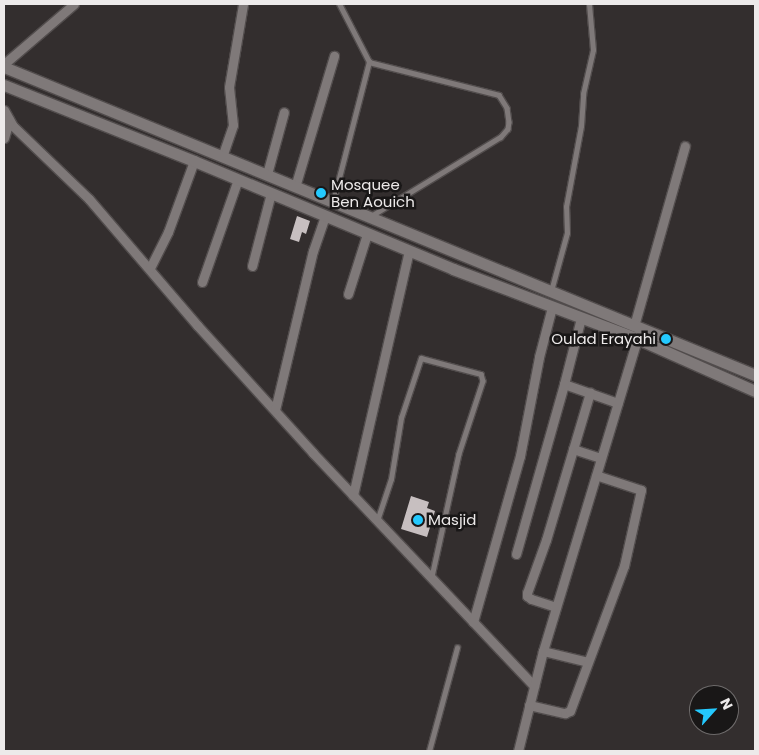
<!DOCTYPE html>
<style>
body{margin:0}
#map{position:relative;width:759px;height:755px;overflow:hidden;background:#332e2e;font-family:Poppins,sans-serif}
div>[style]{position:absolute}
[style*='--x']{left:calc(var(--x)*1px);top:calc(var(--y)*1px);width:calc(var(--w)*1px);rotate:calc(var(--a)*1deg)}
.building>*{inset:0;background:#c7bfc0}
.roads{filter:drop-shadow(1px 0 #524d4d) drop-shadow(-1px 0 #524d4d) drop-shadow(0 1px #524d4d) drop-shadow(0 -1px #524d4d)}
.service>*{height:4.5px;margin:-2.25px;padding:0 2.25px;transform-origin:2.25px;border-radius:2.25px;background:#7f7979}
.minor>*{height:9px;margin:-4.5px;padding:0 4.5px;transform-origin:4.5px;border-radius:4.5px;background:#7f7979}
.tertiary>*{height:11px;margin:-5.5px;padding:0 5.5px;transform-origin:5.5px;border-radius:5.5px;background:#7f7979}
.dots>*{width:14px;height:14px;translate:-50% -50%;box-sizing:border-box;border:2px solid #191717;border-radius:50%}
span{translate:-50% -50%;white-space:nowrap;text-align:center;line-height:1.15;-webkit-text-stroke:5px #191717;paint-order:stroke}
.poi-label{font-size:15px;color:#edeaea}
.left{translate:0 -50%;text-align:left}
.right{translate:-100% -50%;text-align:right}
.frame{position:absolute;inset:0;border:5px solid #edeaea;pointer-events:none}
.north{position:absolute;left:689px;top:685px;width:50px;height:50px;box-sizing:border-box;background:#191717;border:1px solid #6e6b6b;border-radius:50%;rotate:64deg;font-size:14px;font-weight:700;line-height:20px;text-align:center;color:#edeaea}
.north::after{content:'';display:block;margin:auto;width:18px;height:22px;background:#24c9fe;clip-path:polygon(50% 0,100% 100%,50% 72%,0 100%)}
</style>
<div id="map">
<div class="building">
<div style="clip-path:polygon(297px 216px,310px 221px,306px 234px,302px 232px,299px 242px,290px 239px)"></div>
<div style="clip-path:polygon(411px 496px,429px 502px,427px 508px,435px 511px,427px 537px,401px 529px)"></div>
</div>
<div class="roads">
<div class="service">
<div style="--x:369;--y:62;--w:134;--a:14.2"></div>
<div style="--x:499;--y:95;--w:15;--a:58"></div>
<div style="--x:507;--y:108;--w:14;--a:82"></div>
<div style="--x:509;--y:122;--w:7;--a:98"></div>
<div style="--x:508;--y:129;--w:11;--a:131"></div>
<div style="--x:501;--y:137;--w:151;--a:148.5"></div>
<div style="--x:333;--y:201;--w:144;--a:-75.5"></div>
<div style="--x:369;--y:62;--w:65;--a:-117.3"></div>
<div style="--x:551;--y:291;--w:60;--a:-74.6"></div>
<div style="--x:567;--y:233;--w:26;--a:-92"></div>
<div style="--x:566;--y:207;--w:82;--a:-79.5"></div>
<div style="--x:581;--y:126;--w:32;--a:-86"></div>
<div style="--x:583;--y:94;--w:45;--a:-77.2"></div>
<div style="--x:593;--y:50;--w:46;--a:-95"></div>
<div style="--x:377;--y:521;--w:44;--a:-71.6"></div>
<div style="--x:391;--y:479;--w:62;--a:-80.7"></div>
<div style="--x:401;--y:418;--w:63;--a:-71.6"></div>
<div style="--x:421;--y:358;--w:62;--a:14.9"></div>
<div style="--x:481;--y:374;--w:7;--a:74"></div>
<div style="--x:483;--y:381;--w:77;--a:108.2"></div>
<div style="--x:459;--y:454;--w:126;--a:102.4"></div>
<div style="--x:429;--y:751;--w:107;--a:-74.8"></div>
</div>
<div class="minor">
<div style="--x:4;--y:64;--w:92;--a:-40.6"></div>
<div style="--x:4;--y:110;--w:18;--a:61"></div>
<div style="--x:13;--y:126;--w:105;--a:43.8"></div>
<div style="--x:89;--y:199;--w:167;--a:49.4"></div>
<div style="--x:198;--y:326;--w:171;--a:47.8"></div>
<div style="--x:313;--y:453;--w:321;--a:46.5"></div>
<div style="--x:4;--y:138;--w:19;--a:-74"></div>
<div style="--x:222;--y:157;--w:34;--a:-71"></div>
<div style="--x:233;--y:125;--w:38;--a:-96"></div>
<div style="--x:229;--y:87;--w:84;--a:-80.4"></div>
<div style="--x:267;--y:174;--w:64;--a:-74.7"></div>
<div style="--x:295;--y:187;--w:137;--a:-73.4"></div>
<div style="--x:252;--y:266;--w:75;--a:-75.4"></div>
<div style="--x:150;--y:268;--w:40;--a:-63.4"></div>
<div style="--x:168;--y:232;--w:76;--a:-69.9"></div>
<div style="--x:202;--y:282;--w:109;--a:-70.7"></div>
<div style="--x:348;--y:294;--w:63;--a:-72.4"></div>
<div style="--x:581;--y:318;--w:68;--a:104.4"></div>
<div style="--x:564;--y:384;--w:57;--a:19.4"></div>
<div style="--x:634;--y:326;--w:187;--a:-74.2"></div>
<div style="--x:275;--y:410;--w:163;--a:-76.6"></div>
<div style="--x:313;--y:251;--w:37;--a:-71"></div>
<div style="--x:573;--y:449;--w:29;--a:18"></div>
<div style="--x:353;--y:495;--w:250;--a:-77.1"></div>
<div style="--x:516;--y:554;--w:177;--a:-74.2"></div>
<div style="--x:556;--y:607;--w:26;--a:-162"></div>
<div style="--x:531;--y:599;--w:5;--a:-143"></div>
<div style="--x:527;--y:596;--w:3;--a:-90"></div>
<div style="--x:527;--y:593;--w:56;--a:-70.3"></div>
<div style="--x:546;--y:540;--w:154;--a:-73.4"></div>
<div style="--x:473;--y:622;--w:173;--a:-74.2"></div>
<div style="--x:520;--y:456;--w:101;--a:-79.1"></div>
<div style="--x:539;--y:357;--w:52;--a:-75.4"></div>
<div style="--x:543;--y:651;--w:46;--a:13.7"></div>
<div style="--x:529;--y:705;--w:37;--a:13"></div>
<div style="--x:565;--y:713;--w:5;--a:-22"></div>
<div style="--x:570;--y:711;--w:155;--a:-69.6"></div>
<div style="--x:624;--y:566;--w:78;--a:-77.4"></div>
<div style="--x:641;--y:490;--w:47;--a:-161.6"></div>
<div style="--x:518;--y:751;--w:103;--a:-76"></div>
<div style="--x:543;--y:651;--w:331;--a:-73.2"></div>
</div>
<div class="tertiary">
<div style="--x:4;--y:67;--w:812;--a:22.3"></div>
<div style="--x:4;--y:85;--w:205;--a:21.8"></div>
<div style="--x:194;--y:161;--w:281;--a:22.6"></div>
<div style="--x:453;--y:269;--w:198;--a:20.7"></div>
<div style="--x:638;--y:339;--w:128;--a:24"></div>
</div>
</div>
<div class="dots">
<div style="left:321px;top:193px;background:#24c9fe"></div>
<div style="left:666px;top:339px;background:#24c9fe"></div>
<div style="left:418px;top:520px;background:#24c9fe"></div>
</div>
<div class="poi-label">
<span class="left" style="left:331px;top:193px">Mosquee<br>Ben Aouich</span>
<span class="right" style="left:656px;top:339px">Oulad Erayahi</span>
<span class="left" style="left:428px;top:520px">Masjid</span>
</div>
<div class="frame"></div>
<div class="north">N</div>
</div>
